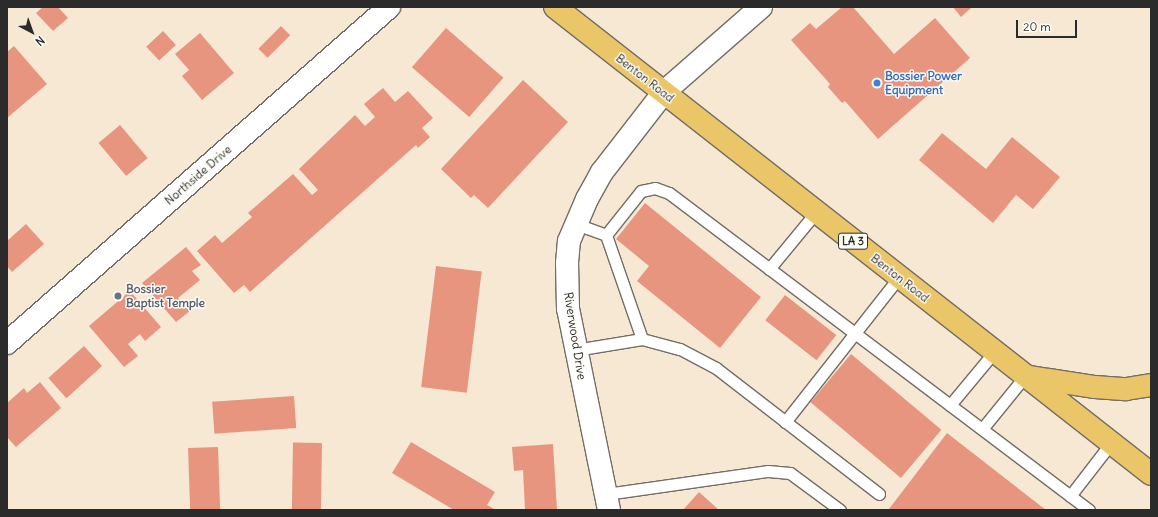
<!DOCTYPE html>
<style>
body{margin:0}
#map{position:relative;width:1158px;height:517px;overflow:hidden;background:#f7e8d3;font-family:Delius,sans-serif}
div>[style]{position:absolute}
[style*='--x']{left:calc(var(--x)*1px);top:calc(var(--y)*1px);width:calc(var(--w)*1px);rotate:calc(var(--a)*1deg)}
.building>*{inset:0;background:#e89580;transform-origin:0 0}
.roads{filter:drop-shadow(1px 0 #726d66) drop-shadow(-1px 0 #726d66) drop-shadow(0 1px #726d66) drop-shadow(0 -1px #726d66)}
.lane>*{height:11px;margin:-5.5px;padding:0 5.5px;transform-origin:5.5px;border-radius:5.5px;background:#fff}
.street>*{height:22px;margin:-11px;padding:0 11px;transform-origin:11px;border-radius:11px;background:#fff}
.primary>*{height:22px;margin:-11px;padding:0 11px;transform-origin:11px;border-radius:11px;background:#ebc669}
.dots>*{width:11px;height:11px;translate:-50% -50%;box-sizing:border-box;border:2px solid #fdfcf7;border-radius:50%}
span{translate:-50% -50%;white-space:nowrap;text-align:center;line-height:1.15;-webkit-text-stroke:3px #fdfcf7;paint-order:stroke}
.shield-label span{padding:1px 3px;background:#fdfcf7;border:1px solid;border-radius:3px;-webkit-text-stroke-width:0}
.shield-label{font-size:11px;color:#2b2b2b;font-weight:700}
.shop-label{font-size:12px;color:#366cbe;font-weight:700}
.left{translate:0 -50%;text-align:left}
.street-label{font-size:12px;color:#2b2b2b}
.worship-label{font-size:12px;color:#5b616d;font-weight:700}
.frame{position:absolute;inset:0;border:8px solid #2b2b2b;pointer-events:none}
.north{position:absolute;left:12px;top:12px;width:40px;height:40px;-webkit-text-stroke:3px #fdfcf7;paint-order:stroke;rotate:139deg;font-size:11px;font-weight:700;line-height:16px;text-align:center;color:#2b2b2b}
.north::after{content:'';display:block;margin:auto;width:14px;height:18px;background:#2b2b2b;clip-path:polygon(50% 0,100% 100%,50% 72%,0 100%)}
.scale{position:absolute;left:1016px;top:20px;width:61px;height:18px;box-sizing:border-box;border:2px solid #2b2b2b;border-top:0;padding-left:5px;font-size:12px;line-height:14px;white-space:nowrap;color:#2b2b2b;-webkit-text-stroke:3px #fdfcf7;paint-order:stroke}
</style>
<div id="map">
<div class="building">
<div style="clip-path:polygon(43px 7px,58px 7px,68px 18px,53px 31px,36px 13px)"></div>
<div style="clip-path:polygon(842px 7px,853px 7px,894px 54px,935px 18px,970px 58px,878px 139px,845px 101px,842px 103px,828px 87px,830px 84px,791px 40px,810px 23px,816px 29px)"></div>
<div style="clip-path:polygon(953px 7px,972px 7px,961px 17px)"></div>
<div style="left:281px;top:26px;width:13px;height:32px;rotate:45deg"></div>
<div style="left:446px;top:28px;width:76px;height:52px;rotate:41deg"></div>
<div style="left:163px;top:31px;width:19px;height:23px;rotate:47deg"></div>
<div style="clip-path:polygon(200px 33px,234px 73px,202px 100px,182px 76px,189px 70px,175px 54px)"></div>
<div style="clip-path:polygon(14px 46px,47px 84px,7px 118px,7px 52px)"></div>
<div style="clip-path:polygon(523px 80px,568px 122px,488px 208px,474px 195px,471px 198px,441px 169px)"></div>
<div style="clip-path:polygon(383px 88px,395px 102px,408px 91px,433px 118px,422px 128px,430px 137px,418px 148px,416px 145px,250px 292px,244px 285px,234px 293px,197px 251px,215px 235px,222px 243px,252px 217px,248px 213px,293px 174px,312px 195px,318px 190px,299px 169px,355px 115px,365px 126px,375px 117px,364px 104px)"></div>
<div style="left:120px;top:125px;width:43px;height:28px;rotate:50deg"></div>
<div style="clip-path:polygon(942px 133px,986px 169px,1012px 137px,1060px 177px,1033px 209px,1016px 195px,993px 223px,919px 160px)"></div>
<div style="clip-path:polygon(645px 203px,761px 297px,720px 348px,637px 281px,649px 266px,616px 239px)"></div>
<div style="clip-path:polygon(26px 224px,44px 244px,12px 272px,7px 266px,7px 241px)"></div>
<div style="clip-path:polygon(186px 247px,201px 265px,192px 271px,200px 280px,178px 298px,190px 311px,176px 322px,142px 283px)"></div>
<div style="left:436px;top:266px;width:46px;height:122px;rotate:7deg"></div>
<div style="clip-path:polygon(130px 291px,161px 327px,145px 341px,140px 334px,128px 344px,138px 356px,124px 367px,89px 326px)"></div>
<div style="left:785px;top:295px;width:65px;height:32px;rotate:38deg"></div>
<div style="left:84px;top:346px;width:27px;height:48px;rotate:48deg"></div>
<div style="left:851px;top:354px;width:118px;height:63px;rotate:40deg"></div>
<div style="clip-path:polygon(40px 382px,61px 408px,16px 447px,7px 437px,7px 403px,24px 388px,27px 393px)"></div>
<div style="left:294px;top:396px;width:32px;height:82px;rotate:86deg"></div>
<div style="clip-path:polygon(947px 433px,1046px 510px,889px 509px)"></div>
<div style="clip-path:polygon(411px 442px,495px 492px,487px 505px,496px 510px,454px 510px,392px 473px)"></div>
<div style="left:322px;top:443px;width:67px;height:29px;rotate:91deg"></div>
<div style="clip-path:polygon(553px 444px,557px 510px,525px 510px,523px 470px,514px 471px,512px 447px)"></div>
<div style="left:218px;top:447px;width:63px;height:30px;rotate:88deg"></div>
<div style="clip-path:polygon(699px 492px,719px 510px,683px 510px)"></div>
</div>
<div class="roads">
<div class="lane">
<div style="--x:576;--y:224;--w:32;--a:20"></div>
<div style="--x:606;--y:235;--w:56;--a:-51.5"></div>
<div style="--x:641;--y:191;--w:14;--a:-12"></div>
<div style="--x:655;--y:188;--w:15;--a:20"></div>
<div style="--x:669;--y:193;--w:526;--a:37.04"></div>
<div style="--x:769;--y:269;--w:74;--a:-50.5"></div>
<div style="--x:642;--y:339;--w:39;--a:15"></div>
<div style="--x:680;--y:349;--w:41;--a:27.8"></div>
<div style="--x:716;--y:368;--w:206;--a:37.7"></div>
<div style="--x:575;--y:350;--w:68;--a:-9.3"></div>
<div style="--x:642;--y:339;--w:110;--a:-109.1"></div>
<div style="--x:950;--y:405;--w:69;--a:-50.3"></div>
<div style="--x:785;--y:422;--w:184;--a:-51.8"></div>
<div style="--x:982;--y:429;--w:68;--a:-50.9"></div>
<div style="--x:606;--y:494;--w:164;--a:-8.1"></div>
<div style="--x:768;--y:471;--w:22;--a:5"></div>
<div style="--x:790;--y:473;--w:62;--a:36.5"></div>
<div style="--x:1070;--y:496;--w:67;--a:-52.3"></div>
</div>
<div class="street">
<div style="--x:7;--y:343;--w:509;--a:-41.33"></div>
<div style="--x:609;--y:510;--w:205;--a:-101.5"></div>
<div style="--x:568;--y:309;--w:46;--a:-91.2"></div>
<div style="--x:567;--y:263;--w:22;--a:-85"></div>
<div style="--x:569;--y:241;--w:46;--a:-66.8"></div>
<div style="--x:587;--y:199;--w:31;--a:-61"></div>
<div style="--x:602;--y:172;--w:101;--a:-52.2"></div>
<div style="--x:664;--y:92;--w:129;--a:-41.2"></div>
</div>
<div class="primary">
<div style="--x:555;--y:7;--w:757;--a:38.08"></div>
<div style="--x:1029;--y:377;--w:67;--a:8.6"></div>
<div style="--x:1095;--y:387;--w:31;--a:4"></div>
<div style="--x:1126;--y:389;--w:25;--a:-9"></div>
</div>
</div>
<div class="dots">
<div style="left:877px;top:83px;background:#3f7fe0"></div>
<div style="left:118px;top:296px;background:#6b7280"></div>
</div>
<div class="shield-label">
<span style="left:853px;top:241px">LA 3</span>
</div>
<div class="shop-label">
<span class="left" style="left:885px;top:83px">Bossier Power<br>Equipment</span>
</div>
<div class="street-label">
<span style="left:645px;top:78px;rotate:38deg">Benton Road</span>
<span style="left:198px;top:175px;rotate:-41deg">Northside Drive</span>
<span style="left:900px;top:278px;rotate:38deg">Benton Road</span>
<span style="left:575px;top:336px;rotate:81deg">Riverwood Drive</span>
</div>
<div class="worship-label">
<span class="left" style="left:126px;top:296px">Bossier<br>Baptist Temple</span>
</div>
<div class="frame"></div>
<div class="north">N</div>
<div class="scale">20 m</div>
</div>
